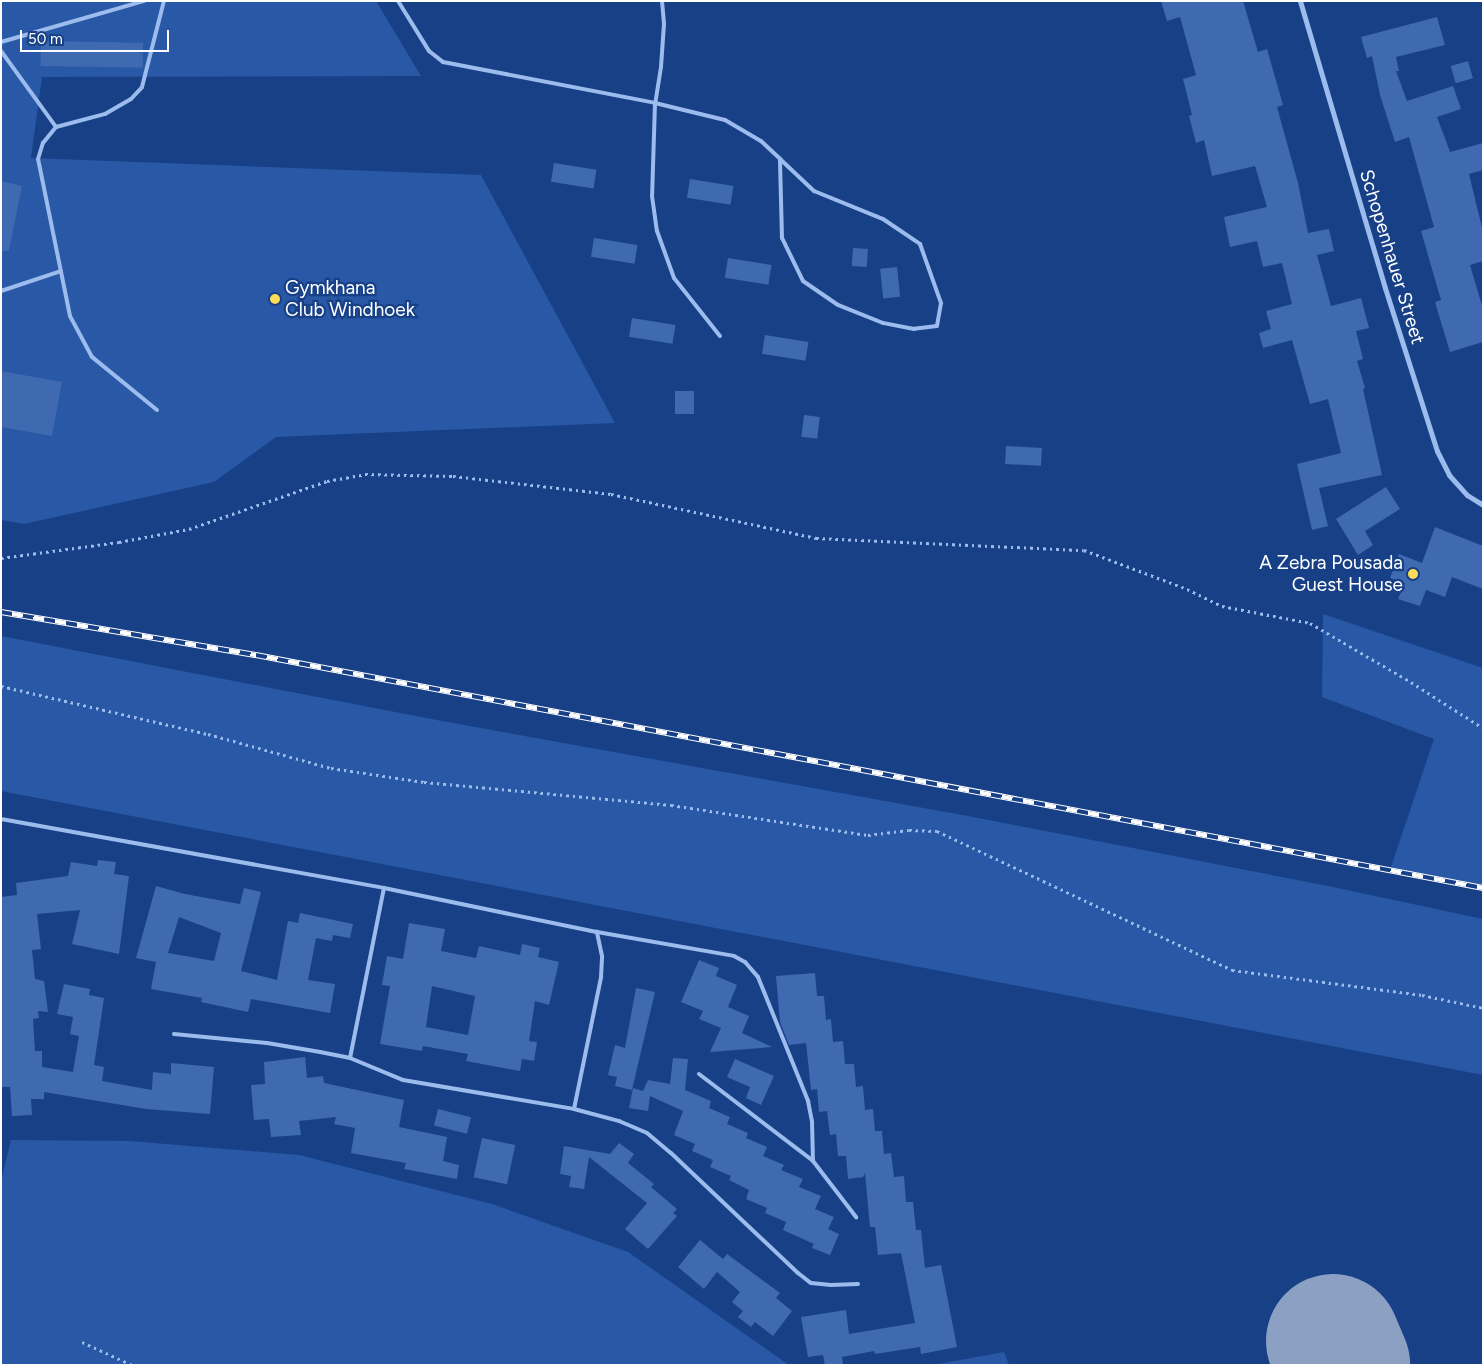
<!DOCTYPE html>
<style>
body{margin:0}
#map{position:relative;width:1484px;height:1366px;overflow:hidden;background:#174087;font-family:Figtree,sans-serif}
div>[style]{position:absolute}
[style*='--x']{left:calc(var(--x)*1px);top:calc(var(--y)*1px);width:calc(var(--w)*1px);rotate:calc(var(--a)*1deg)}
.green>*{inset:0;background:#2958a6}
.runway>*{height:134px;margin:-67px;padding:0 67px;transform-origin:67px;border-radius:67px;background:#8ba0c3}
.building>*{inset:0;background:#3f69b1;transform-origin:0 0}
.path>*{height:3px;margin-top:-1.5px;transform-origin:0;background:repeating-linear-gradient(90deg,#9dbcee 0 2.5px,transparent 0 6.5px)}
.service>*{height:4px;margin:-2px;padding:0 2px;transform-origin:2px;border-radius:2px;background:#9dbcee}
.minor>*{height:5px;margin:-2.5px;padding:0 2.5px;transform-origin:2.5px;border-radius:2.5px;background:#9dbcee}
.rail>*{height:5.5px;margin-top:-2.75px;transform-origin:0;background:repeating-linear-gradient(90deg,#174087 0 11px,#fff 0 22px);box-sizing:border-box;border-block:1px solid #fff}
.dots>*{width:14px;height:14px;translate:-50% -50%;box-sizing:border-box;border:2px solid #174087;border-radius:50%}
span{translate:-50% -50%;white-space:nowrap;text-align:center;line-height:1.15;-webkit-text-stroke:4.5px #174087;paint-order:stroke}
.street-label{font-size:19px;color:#fff}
.poi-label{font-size:19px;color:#fff}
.left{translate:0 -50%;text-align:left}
.right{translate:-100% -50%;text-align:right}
.frame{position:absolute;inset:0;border:2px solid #fff;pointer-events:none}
.scale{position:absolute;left:20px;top:30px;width:149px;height:22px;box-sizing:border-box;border:2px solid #fff;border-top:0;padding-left:6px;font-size:15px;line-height:18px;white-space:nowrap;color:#fff;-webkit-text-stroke:4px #174087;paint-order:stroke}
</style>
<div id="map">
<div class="green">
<div style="clip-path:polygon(1px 1px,376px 1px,421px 76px,42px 77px,31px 158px,481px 175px,615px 423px,276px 437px,214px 482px,24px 524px,1px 520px)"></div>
<div style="clip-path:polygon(1323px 614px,1483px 668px,1483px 888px,1390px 870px,1434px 739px,1322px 697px)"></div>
<div style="clip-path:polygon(1px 636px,442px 721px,968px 816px,1328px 886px,1483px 919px,1483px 1075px,1px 791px)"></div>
<div style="clip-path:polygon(11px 1140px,130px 1141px,299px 1155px,492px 1204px,628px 1252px,789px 1365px,1px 1365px,1px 1181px)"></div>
<div style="clip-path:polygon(1004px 1352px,1009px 1365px,933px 1365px)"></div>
</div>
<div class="runway">
<div style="--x:1333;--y:1341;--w:26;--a:67"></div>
</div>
<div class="building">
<div style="clip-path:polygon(1161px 1px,1243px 1px,1258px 52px,1267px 49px,1283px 105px,1277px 107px,1298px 183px,1308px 233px,1329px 229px,1334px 251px,1317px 255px,1331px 306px,1361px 298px,1369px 328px,1356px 331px,1363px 359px,1357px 361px,1365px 388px,1363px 389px,1382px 475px,1319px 488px,1328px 526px,1312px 530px,1297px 464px,1341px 453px,1328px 399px,1310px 404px,1292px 340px,1263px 348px,1259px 333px,1271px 329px,1266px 311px,1292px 304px,1282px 263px,1263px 267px,1257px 241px,1230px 247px,1224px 217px,1267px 207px,1255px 166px,1212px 176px,1204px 140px,1196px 143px,1189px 116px,1192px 115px,1183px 79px,1196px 75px,1180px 17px,1167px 21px)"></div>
<div style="clip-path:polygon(1437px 17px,1445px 45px,1396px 57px,1399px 71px,1396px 71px,1407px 101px,1453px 86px,1461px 109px,1437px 117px,1450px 152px,1483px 143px,1483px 170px,1469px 174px,1483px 232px,1483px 261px,1470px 265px,1483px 309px,1483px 342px,1450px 352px,1435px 302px,1441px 300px,1421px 231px,1434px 227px,1409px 137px,1395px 142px,1380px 95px,1372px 56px,1367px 58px,1361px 37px)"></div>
<div style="left:41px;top:41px;width:102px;height:25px;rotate:1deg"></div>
<div style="left:1468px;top:61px;width:18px;height:18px;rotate:74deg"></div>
<div style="left:554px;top:163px;width:43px;height:19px;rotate:9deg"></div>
<div style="left:690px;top:179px;width:44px;height:19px;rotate:9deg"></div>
<div style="clip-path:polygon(1px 181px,22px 186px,9px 251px,1px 251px)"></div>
<div style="left:594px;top:238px;width:44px;height:19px;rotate:9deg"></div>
<div style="left:853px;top:248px;width:15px;height:18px;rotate:4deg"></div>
<div style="left:728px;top:258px;width:44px;height:20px;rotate:9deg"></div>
<div style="left:897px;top:267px;width:30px;height:17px;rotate:84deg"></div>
<div style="left:632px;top:318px;width:44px;height:19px;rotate:9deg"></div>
<div style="left:765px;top:335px;width:44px;height:19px;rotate:9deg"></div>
<div style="clip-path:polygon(1px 371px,62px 382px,52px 436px,1px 427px)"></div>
<div style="left:675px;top:391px;width:19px;height:23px"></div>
<div style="left:804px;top:415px;width:16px;height:22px;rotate:7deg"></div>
<div style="left:1006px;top:446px;width:36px;height:18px;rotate:3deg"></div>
<div style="clip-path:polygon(1386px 487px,1400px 509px,1365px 531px,1373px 545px,1358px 555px,1336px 519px)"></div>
<div style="clip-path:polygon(1435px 527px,1483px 546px,1483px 589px,1452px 577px,1445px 597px,1426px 590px,1420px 606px,1398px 599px,1405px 583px,1390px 578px,1399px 554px,1422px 563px)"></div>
<div style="clip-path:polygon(98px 860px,116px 862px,114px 874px,129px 876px,119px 954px,72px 944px,80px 910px,37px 914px,41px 949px,32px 950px,35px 979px,44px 981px,48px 1012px,38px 1011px,39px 1018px,33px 1019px,35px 1051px,42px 1051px,42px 1067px,73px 1072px,79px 1036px,70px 1034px,73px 1017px,57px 1014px,64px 984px,90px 989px,89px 995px,104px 998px,94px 1065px,104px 1067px,102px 1081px,152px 1090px,153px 1072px,171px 1074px,171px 1063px,214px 1067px,210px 1114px,146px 1109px,44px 1092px,44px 1099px,31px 1099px,32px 1115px,12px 1116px,10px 1087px,1px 1087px,1px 897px,17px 895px,16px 883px,68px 876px,71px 862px,97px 866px)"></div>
<div style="clip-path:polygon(evenodd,156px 886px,185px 894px,240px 904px,244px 888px,261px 892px,241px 971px,277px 980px,288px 921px,298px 923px,300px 913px,353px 924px,350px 938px,333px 935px,332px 941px,316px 938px,308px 980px,335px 984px,330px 1013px,251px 999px,248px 1012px,201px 1002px,202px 998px,151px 989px,156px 962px,136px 958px,156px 886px,179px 917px,221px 933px,214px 961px,168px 953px,179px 917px)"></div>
<div style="clip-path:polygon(evenodd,409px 923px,445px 929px,441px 951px,476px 958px,479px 946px,520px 955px,522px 944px,540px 948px,538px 957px,559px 962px,549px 1005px,535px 1001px,529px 1041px,537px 1042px,534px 1061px,522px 1059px,520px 1071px,466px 1061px,468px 1054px,423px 1046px,422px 1051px,380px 1044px,390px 986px,382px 985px,387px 956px,403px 959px,409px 923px,432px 986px,475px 996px,468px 1035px,426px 1027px,432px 986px)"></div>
<div style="clip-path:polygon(699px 960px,719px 968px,716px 976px,737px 985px,728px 1007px,749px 1016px,742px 1033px,772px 1047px,710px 1052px,721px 1028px,699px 1019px,703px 1011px,681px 1002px)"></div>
<div style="clip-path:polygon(815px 973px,817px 996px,824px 996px,826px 1020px,831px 1019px,833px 1042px,843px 1041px,845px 1064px,854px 1064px,856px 1087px,863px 1086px,865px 1110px,873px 1109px,875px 1131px,882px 1131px,884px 1154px,891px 1153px,894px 1177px,904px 1176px,906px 1202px,913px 1202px,916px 1230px,921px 1230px,925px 1268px,941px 1265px,957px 1347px,921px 1354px,920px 1347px,875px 1354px,874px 1351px,842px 1357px,843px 1365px,825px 1365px,823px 1355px,808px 1357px,801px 1317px,846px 1310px,849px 1334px,915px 1323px,901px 1253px,878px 1255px,875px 1227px,870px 1227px,865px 1173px,863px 1177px,848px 1179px,846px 1156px,838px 1156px,836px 1134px,830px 1135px,827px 1111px,819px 1112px,817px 1089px,811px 1090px,806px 1043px,789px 1045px,780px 1022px,776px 976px)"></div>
<div style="clip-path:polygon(636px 988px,655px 992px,632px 1090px,615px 1086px,617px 1077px,608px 1075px,615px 1045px,625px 1048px)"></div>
<div style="clip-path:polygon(305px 1057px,307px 1078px,323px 1076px,324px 1083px,404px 1100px,399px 1127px,447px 1137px,443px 1161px,459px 1165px,457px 1179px,404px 1169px,406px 1163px,351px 1153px,355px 1128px,334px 1124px,336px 1117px,299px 1121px,301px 1135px,271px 1137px,269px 1119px,254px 1120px,251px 1085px,265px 1084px,264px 1062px)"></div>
<div style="clip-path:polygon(673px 1058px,688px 1059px,685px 1090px,711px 1101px,709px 1108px,730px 1117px,727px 1124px,748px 1133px,746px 1138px,767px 1147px,763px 1156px,784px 1165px,781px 1170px,803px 1179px,799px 1187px,821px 1196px,815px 1209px,834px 1217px,828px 1229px,839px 1234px,830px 1255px,812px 1248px,814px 1244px,783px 1230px,786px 1222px,765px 1213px,767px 1208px,746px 1199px,749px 1190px,729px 1180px,731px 1176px,710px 1167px,713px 1160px,692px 1151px,695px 1144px,674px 1135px,683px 1111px,650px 1096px,648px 1111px,629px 1108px,633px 1088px,643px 1091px,648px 1080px,670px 1084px)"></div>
<div style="clip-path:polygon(735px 1059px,774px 1076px,761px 1105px,746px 1098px,750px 1087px,727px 1077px)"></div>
<div style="left:438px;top:1109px;width:34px;height:17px;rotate:14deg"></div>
<div style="left:482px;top:1138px;width:34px;height:40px;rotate:12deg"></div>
<div style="clip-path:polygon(619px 1143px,634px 1154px,628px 1163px,654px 1184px,651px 1187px,677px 1209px,673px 1213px,677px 1216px,648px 1249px,625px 1229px,647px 1203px,589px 1157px,584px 1189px,569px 1187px,571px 1176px,560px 1174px,564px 1146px,610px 1154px)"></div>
<div style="clip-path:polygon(700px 1240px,723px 1259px,727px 1254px,780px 1293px,776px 1298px,792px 1311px,773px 1336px,755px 1322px,751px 1327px,738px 1317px,743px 1311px,732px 1302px,740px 1292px,717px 1272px,704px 1289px,678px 1267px)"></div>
</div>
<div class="path">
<div style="--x:1;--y:558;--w:119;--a:-7.7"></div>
<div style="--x:119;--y:542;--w:71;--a:-10.5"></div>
<div style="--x:189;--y:529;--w:146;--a:-19.2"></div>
<div style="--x:327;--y:481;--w:39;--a:-10"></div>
<div style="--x:365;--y:474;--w:88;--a:1.3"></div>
<div style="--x:453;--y:476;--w:159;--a:6.5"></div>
<div style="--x:611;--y:494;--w:210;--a:12.1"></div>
<div style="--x:816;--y:538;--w:268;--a:2.6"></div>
<div style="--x:1084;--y:550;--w:110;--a:20.7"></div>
<div style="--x:1187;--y:589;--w:39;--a:26"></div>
<div style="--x:1222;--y:606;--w:90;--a:10.9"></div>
<div style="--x:1310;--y:623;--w:117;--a:30.3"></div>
<div style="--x:1411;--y:682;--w:85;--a:32.6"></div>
<div style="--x:1;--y:686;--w:212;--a:13.1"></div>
<div style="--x:208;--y:734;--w:128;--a:15.5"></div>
<div style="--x:331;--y:768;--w:94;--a:8.6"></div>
<div style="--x:424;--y:782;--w:248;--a:5.3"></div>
<div style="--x:671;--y:805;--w:199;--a:8.7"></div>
<div style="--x:868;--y:835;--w:41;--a:-7"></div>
<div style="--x:909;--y:830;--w:28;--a:2"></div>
<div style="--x:937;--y:831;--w:326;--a:25.2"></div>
<div style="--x:1232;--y:970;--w:192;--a:7.5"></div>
<div style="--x:1422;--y:995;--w:62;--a:12"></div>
<div style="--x:82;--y:1342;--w:55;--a:24.7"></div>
</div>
<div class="service">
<div style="--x:398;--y:1;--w:59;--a:58.2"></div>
<div style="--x:429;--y:51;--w:18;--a:38"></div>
<div style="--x:443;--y:62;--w:216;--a:10.9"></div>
<div style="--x:655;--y:103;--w:72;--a:13.7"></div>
<div style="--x:725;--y:120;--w:42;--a:30.3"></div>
<div style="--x:761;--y:141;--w:26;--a:43"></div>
<div style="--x:780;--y:159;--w:47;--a:43.3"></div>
<div style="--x:814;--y:191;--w:74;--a:22.1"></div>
<div style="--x:883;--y:219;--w:45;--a:34"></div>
<div style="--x:920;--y:244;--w:63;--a:70.4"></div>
<div style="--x:941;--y:303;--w:23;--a:100"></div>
<div style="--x:937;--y:326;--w:23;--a:173"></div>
<div style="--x:914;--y:329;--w:32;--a:-169"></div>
<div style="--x:883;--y:323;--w:48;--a:-158.2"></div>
<div style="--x:838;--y:305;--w:42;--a:-145.6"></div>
<div style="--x:803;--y:281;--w:48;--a:-116"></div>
<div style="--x:782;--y:238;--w:79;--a:-91.5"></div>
<div style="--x:662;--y:1;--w:23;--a:85"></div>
<div style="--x:664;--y:24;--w:43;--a:94"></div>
<div style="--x:661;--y:67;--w:36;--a:99"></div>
<div style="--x:655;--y:103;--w:93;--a:91.8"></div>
<div style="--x:652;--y:196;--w:35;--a:82"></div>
<div style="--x:657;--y:231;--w:50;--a:70.1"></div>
<div style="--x:674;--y:278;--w:74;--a:51.6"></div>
<div style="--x:1;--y:42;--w:149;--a:-16"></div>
<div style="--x:1;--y:51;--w:94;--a:54.1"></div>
<div style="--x:1;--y:291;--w:63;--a:-18.4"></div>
<div style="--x:157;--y:410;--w:84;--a:-140.8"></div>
<div style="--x:92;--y:357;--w:47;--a:-118.2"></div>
<div style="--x:70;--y:316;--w:160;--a:-101.5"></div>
<div style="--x:38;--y:159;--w:17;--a:-73"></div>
<div style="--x:43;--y:143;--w:21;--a:-51"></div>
<div style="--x:56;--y:127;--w:51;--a:-14.9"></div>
<div style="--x:105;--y:114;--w:30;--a:-30"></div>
<div style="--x:131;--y:99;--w:16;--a:-47"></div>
<div style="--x:142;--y:87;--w:89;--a:-75.7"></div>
<div style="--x:1;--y:819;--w:389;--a:10.2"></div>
<div style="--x:384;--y:888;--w:217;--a:11.7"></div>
<div style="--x:597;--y:932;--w:139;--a:9.9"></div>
<div style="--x:734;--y:956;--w:13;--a:29"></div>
<div style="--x:745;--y:962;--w:20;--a:49"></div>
<div style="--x:758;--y:977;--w:134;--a:68"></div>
<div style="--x:808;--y:1101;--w:20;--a:79"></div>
<div style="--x:812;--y:1121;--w:40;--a:88.6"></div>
<div style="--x:813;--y:1161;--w:71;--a:52.5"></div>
<div style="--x:174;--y:1034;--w:93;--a:5.5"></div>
<div style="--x:267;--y:1043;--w:54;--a:9.6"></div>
<div style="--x:320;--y:1052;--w:31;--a:11"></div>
<div style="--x:350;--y:1058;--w:57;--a:22.5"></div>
<div style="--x:403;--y:1080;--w:173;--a:9.6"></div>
<div style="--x:574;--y:1109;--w:47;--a:14.9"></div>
<div style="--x:619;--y:1121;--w:30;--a:23"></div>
<div style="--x:647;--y:1133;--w:31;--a:40"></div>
<div style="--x:671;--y:1153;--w:175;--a:43.4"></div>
<div style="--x:798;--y:1273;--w:16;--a:38"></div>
<div style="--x:811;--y:1283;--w:20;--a:6"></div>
<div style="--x:831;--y:1285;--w:27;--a:-2"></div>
<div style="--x:350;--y:1058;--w:173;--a:-78.7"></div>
<div style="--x:699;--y:1074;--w:143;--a:37.3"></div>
<div style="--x:574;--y:1109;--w:135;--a:-78.4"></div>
<div style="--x:601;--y:977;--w:21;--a:-87"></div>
<div style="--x:602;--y:956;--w:25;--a:-102"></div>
</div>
<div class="minor">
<div style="--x:1300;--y:1;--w:299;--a:73.5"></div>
<div style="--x:1385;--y:288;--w:171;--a:72.3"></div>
<div style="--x:1437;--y:451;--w:27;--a:63"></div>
<div style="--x:1449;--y:475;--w:27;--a:48"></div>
<div style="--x:1467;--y:495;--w:19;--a:32"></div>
</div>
<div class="rail">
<div style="--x:1;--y:612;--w:259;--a:9.6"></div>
<div style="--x:256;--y:655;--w:1249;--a:10.75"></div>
</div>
<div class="dots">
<div style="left:275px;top:299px;background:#ffdb5a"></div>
<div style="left:1413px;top:574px;background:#ffdb5a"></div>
</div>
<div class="street-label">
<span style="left:1392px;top:257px;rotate:73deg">Schopenhauer Street</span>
</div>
<div class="poi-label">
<span class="left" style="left:285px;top:299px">Gymkhana<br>Club Windhoek</span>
<span class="right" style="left:1403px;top:574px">A Zebra Pousada<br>Guest House</span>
</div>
<div class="frame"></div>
<div class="scale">50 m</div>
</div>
